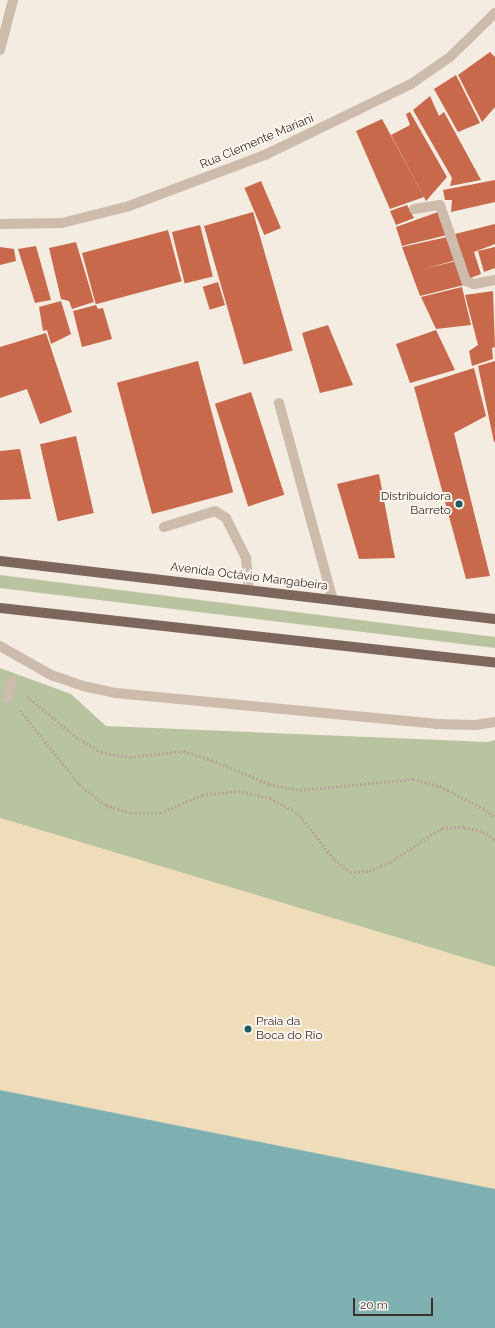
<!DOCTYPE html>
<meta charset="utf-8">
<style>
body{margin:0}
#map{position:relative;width:495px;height:1328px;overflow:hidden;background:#f4ebe1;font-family:Raleway,sans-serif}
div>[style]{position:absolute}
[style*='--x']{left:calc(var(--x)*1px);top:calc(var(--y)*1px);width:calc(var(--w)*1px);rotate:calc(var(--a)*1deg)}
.green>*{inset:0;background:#b8c4a0}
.sand>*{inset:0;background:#efdcb8}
.water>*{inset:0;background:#7fb0b2}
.building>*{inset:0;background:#c8694b;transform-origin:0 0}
.path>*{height:2.5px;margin-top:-1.25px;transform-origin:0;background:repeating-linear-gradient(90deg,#b9a596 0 2px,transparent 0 4px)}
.service>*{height:10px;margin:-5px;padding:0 5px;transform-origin:5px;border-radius:5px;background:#cdbbac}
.pedestrian>*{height:10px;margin:-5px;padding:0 5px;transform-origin:5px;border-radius:5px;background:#cdbbac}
.minor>*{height:10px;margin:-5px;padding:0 5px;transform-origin:5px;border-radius:5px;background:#cdbbac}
.tertiary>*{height:10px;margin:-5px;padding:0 5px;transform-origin:5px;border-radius:5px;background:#cdbbac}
.primary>*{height:10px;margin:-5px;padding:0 5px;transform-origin:5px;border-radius:5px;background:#7d675c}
.dots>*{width:11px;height:11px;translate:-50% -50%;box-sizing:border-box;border:2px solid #fbf5ee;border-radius:50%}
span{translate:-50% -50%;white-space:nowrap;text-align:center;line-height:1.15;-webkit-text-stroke:4px #fbf5ee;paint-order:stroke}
.street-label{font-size:12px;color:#3b302b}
.poi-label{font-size:12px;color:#3b302b}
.right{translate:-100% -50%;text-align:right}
.left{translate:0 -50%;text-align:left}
.scale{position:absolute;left:353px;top:1298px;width:80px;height:18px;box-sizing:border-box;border:2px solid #3b302b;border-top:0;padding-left:5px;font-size:12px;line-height:14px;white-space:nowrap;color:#3b302b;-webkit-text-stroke:3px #fbf5ee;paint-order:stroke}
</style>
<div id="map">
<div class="green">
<div style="clip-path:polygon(0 575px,495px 637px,495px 648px,0 588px)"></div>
<div style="clip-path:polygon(0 668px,71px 694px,106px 726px,488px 742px,495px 740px,495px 967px,0 818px)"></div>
</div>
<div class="sand">
<div style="clip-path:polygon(0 818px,495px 967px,495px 1189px,0 1090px)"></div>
</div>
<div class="water">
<div style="clip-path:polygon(0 1090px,495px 1189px,495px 1328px,0 1328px)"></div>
</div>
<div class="building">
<div style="clip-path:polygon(490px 52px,495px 57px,495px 107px,482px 122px,458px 75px)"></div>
<div style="clip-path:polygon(456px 75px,480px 123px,458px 132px,434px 89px)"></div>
<div style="clip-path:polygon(430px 96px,439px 116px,444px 112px,481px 180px,450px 186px,452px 178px,413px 110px)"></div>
<div style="clip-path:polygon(410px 112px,447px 177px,426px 201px,391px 135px,410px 125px,406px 114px)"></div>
<div style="clip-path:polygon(382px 119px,424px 197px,390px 209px,356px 131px)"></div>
<div style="clip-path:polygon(495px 180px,495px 202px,451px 212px,452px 200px,445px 200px,443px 190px)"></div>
<div style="left:261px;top:181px;width:51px;height:18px;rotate:67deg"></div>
<div style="clip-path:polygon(407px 205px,414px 218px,396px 225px,390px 211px)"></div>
<div style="left:253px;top:212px;width:144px;height:51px;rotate:74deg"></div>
<div style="clip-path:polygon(438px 212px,447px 235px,402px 246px,396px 227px)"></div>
<div style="clip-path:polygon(495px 224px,495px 244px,474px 252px,481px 274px,468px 279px,455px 234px)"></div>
<div style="left:200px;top:225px;width:53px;height:29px;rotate:76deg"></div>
<div style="left:168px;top:230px;width:53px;height:89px;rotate:75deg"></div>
<div style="clip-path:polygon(447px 237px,456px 260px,424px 269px,456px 261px,464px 285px,420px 296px,402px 247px)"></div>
<div style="clip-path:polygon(76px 242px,94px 302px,72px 309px,69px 301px,61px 299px,49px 248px)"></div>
<div style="clip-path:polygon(36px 246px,51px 300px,35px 303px,18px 249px)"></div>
<div style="clip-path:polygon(0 247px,14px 249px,16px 261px,0 265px)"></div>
<div style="clip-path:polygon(495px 247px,495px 268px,484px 272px,478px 251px)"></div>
<div style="left:218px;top:282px;width:24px;height:16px;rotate:73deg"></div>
<div style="clip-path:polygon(462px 287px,471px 325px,436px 329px,421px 297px)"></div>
<div style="clip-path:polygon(493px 291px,495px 347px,492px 348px,493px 359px,472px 366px,469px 351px,478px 345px,465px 295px)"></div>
<div style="clip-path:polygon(61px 301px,71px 334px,51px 344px,47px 330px,43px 331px,39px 307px)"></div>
<div style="clip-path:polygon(96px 305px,98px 309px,103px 308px,112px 339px,82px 347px,73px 311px)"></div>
<div style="clip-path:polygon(328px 325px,353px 385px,320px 393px,302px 333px)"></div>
<div style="clip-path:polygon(436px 330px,455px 370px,410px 383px,396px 344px)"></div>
<div style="clip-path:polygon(46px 333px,72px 412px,40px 424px,27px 389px,0 398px,0 347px)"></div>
<div style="left:198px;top:361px;width:136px;height:84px;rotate:75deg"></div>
<div style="clip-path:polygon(495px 361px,495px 442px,494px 442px,478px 366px)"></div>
<div style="clip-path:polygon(474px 368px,486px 416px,454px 433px,490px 576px,466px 579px,414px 387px)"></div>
<div style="left:251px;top:392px;width:108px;height:38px;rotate:72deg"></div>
<div style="left:76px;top:436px;width:79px;height:37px;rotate:77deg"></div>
<div style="clip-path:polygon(20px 449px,31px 499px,0 500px,0 451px)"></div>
<div style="clip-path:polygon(379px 474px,395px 558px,359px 559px,337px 484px)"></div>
</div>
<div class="path">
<div style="--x:27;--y:696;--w:64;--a:39.9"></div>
<div style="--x:76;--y:737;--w:29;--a:31"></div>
<div style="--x:101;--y:752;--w:29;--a:10"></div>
<div style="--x:130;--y:757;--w:54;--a:-6.3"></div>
<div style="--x:184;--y:751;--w:29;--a:18"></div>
<div style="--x:212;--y:760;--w:62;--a:22.8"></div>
<div style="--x:269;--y:784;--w:32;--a:11"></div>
<div style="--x:300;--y:790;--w:114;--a:-5.6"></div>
<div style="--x:413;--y:779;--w:28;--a:15"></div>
<div style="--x:440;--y:786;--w:52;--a:27.6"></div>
<div style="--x:486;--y:810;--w:12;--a:42"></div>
<div style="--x:20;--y:710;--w:95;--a:51.4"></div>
<div style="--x:79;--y:784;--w:34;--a:38"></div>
<div style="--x:106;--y:805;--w:26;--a:18"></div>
<div style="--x:131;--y:813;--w:29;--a:0"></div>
<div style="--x:160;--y:813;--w:46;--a:-23.2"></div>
<div style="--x:202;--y:795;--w:36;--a:-6"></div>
<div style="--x:238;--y:791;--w:33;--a:12"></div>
<div style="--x:270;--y:798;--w:32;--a:28"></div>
<div style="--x:298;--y:813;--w:58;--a:52"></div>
<div style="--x:334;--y:859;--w:21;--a:39"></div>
<div style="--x:350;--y:872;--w:19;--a:-3"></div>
<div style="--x:369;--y:871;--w:23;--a:-23"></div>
<div style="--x:390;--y:862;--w:62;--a:-33.2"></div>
<div style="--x:442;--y:828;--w:22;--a:-3"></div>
<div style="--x:464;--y:827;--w:19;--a:12"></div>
<div style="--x:483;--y:831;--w:15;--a:37"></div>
</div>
<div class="service">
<div style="--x:279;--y:403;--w:204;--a:74.7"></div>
<div style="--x:164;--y:527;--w:53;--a:-17.4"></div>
<div style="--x:215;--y:511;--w:13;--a:32"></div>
<div style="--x:226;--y:518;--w:45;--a:63.4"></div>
<div style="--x:246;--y:558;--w:32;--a:85"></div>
<div style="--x:0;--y:646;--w:59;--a:29.6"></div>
<div style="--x:51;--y:675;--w:34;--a:19"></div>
<div style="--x:83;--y:686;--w:34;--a:12"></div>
<div style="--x:116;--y:693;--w:321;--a:5.5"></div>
<div style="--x:436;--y:724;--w:40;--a:1.4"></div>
<div style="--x:476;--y:725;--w:19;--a:-9"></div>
</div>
<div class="pedestrian">
<div style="--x:7;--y:698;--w:17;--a:-73"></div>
</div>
<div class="minor">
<div style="--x:0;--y:50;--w:52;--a:-75.4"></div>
<div style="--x:414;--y:209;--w:26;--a:-9"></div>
<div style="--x:440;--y:205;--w:80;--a:71.1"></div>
<div style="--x:466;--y:281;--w:9;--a:21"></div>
<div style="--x:474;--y:284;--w:21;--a:-11"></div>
</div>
<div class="tertiary">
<div style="--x:0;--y:224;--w:62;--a:-0.9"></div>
<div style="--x:62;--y:223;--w:69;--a:-14.2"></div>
<div style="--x:129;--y:206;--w:147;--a:-20.6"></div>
<div style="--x:267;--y:154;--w:160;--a:-25.9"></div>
<div style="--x:411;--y:84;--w:47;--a:-34.7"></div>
<div style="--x:450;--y:57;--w:63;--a:-44.4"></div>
</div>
<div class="primary">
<div style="--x:0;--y:561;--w:498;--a:6.7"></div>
<div style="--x:0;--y:608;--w:498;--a:6.3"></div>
</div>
<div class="dots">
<div style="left:459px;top:504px;background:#1f5a5e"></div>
<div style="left:248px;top:1029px;background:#1f5a5e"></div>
</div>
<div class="street-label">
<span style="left:257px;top:142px;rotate:-23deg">Rua Clemente Mariani</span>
<span style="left:249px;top:577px;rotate:7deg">Avenida Octávio Mangabeira</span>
</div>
<div class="poi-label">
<span class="right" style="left:451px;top:504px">Distribuidora<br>Barreto</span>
<span class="left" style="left:256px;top:1029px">Praia da<br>Boca do Rio</span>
</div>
<div class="scale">20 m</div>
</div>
